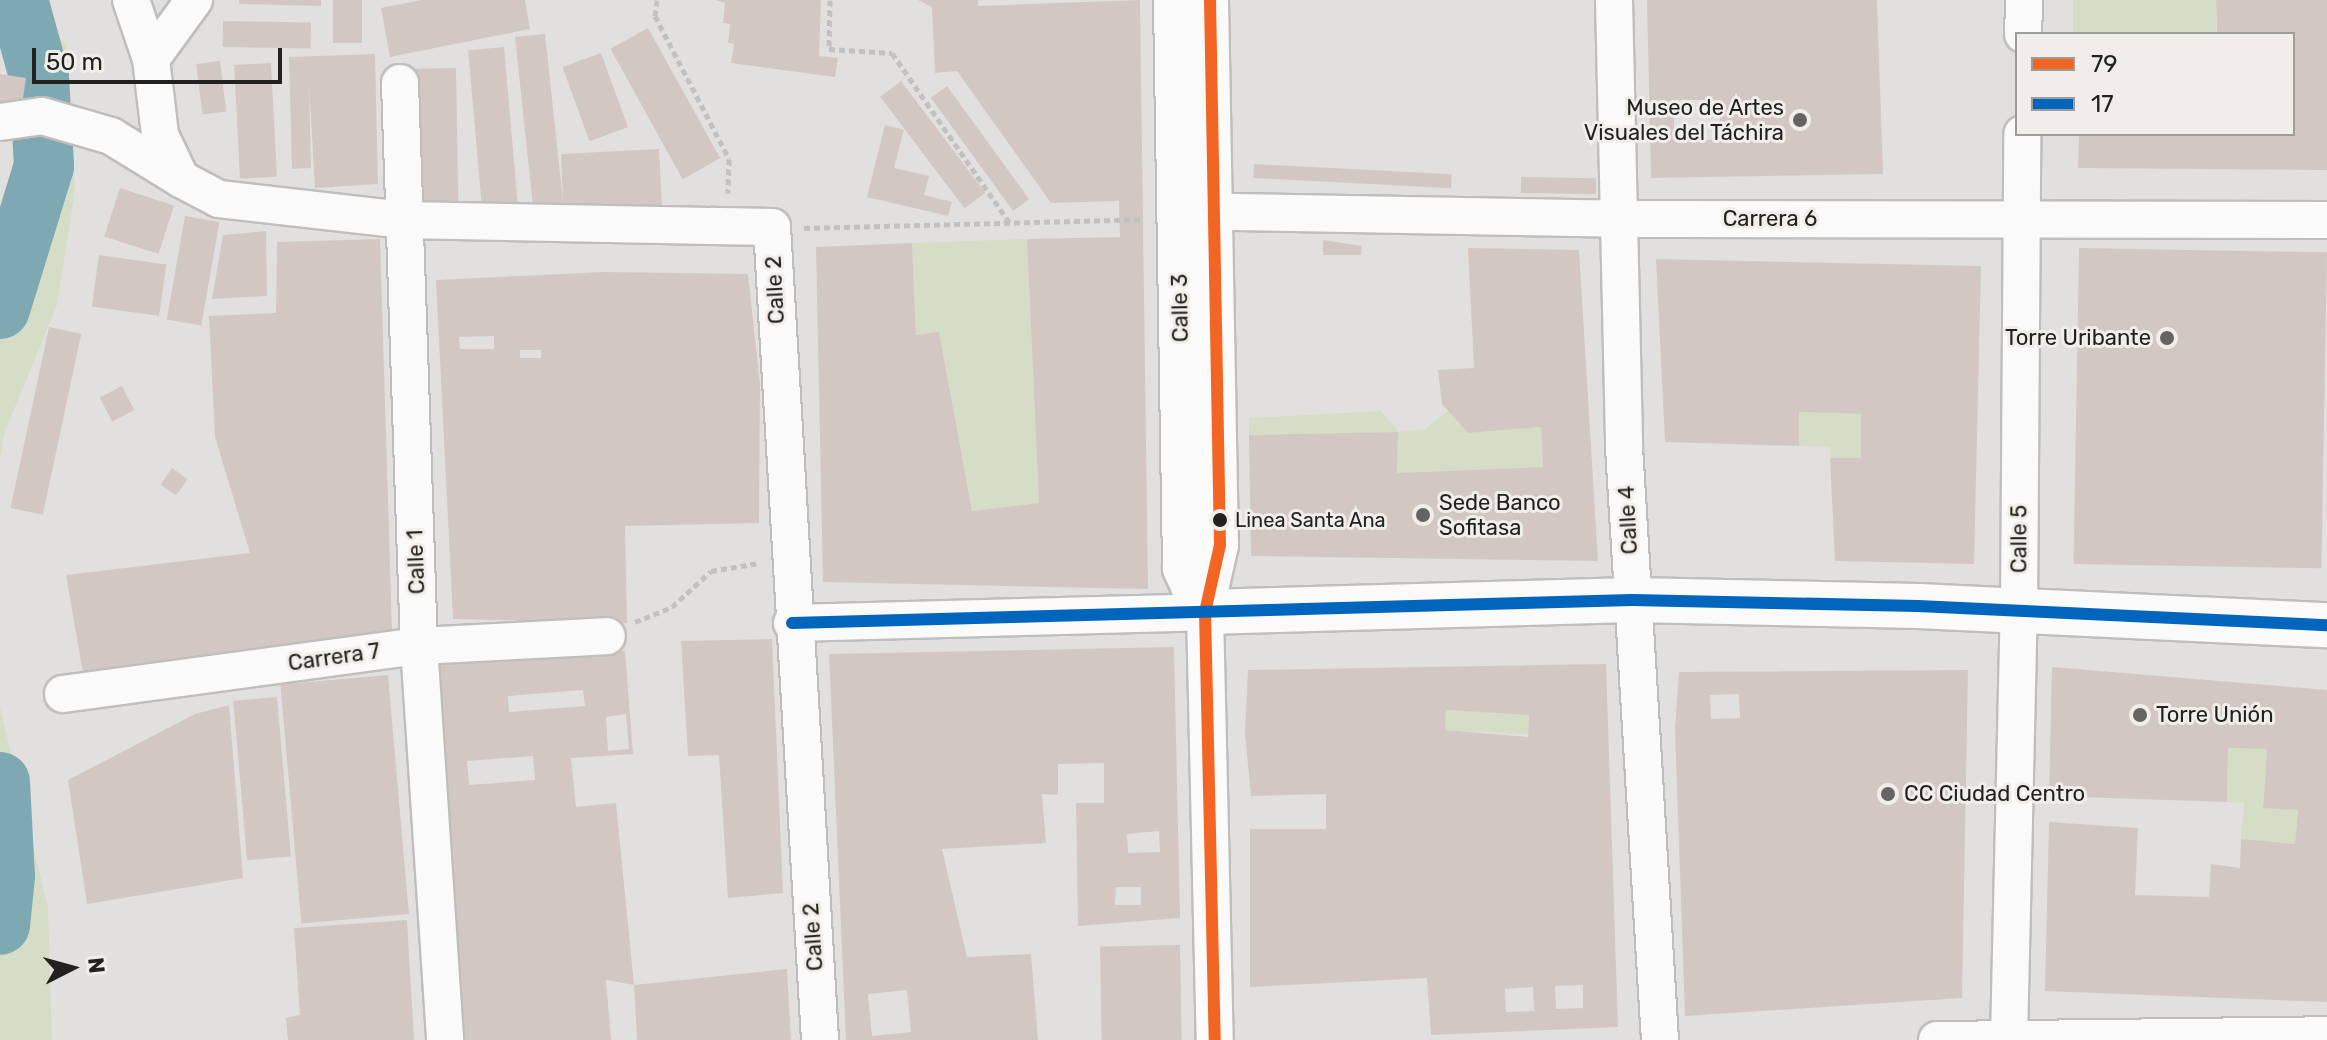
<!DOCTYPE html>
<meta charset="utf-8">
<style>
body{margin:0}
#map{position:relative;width:2327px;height:1040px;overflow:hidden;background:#e2e0de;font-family:Rubik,sans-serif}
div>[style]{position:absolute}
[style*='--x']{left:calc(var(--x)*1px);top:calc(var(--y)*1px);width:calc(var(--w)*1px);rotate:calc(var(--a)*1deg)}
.green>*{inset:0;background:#d5ddc6;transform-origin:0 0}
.river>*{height:60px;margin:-30px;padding:0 30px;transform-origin:30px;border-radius:30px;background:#7ea9b3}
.building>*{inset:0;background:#d3c7c3;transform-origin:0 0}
.path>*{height:5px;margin-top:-2.5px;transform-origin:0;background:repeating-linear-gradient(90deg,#c1c1c0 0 6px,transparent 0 10px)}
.roads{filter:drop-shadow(2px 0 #bfbebc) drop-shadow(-2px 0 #bfbebc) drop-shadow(0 2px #bfbebc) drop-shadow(0 -2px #bfbebc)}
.street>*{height:36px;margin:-18px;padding:0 18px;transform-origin:18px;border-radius:18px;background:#fbfafa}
.secondary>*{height:44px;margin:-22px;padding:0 22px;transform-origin:22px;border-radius:22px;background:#fbfafa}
.bus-1>*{height:12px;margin:-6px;padding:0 6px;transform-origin:6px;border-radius:6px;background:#f26522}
.bus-2>*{height:12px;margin:-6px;padding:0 6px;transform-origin:6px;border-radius:6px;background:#0065bd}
.dots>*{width:22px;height:22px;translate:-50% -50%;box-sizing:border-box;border:4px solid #f1eee9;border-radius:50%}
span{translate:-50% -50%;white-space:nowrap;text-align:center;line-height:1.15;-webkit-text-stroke:6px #f1eee9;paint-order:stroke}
.bus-label{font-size:20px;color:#22211f}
.left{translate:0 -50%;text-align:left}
.poi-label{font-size:22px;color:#22211f}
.right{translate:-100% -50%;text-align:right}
.street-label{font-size:22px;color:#22211f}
.legend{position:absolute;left:2015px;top:32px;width:280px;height:104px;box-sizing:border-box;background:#f1eee9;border:2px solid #9e9c98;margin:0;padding:10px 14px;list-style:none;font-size:24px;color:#22211f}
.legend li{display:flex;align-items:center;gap:16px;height:40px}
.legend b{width:40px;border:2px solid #9e9c98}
.north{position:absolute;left:32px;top:928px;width:80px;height:80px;-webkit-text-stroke:6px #f1eee9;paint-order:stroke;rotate:84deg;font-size:22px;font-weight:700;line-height:32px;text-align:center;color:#22211f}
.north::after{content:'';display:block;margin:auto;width:28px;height:36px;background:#22211f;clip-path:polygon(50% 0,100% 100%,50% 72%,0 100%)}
.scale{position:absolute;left:32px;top:48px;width:250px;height:36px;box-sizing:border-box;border:4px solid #22211f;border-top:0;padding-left:10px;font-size:24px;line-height:28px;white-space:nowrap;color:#22211f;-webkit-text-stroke:6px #f1eee9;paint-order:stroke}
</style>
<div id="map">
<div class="green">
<div style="clip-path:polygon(0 0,48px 0,50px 30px,67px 45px,75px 190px,57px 305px,4px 434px,0 458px,0 235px,22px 152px,31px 75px,0 45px)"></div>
<div style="left:2073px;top:0;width:143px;height:33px"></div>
<div style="clip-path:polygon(1027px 239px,1039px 503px,972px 511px,939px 333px,916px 335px,912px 243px)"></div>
<div style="clip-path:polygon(1381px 411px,1399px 432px,1425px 429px,1448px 411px,1468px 433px,1541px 427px,1543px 467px,1397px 473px,1398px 432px,1249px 435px,1249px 418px)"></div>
<div style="clip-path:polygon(1799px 412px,1861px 414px,1861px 458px,1830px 458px,1830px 447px,1799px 446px)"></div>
<div style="clip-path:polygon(0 707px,48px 908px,52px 1040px,0 1040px)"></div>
<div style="left:1446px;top:710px;width:83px;height:20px;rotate:3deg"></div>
<div style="clip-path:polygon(2228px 748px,2267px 749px,2263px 807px,2298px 810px,2295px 844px,2241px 839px,2244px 803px,2227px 802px)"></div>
</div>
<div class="river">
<div style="--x:0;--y:309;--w:150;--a:-72.9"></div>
<div style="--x:44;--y:166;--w:90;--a:-93.2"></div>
<div style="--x:39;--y:76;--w:79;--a:-105.4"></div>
<div style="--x:0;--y:782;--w:94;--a:87"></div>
<div style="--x:5;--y:876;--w:49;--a:95.8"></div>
</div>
<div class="building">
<div style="clip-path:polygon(239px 0,321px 0,321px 6px,239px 4px)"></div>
<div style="left:333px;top:0;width:29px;height:43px"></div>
<div style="clip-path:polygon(421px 0,525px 0,530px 29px,390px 57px,381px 8px)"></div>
<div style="clip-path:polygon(715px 0,821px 0,819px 56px,838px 58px,835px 77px,731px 63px,734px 44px,728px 43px,730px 24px,723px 23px,725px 3px)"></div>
<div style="clip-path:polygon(918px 0,978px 0,978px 6px,1140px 0,1148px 589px,823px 582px,816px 247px,912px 243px,916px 335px,939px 332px,972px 511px,1039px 503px,1027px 239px,1120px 237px,1119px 201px,1051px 203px,957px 71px,935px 73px,932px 7px)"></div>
<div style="clip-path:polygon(evenodd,1647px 0,1877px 0,1883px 174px,1651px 178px,1647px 0,1674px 100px,1720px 100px,1720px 140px,1674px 140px,1674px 100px)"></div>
<div style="clip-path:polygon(2216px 0,2327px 0,2327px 170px,2078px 168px,2079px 134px,2293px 134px,2293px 34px,2217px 34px)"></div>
<div style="left:223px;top:21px;width:88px;height:26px;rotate:1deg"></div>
<div style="left:648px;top:28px;width:149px;height:43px;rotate:61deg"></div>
<div style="clip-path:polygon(545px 34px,563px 201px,561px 154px,659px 149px,662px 207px,534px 216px,515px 37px)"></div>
<div style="left:504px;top:47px;width:158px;height:36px;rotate:85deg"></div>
<div style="left:601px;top:53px;width:79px;height:41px;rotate:70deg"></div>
<div style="clip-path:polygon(375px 54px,378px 184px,315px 188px,309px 84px,311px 168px,292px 169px,289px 57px)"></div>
<div style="left:220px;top:61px;width:51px;height:24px;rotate:83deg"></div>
<div style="left:271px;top:63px;width:114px;height:37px;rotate:87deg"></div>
<div style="left:456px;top:68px;width:136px;height:40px;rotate:89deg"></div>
<div style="clip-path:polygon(0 74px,26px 78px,21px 111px,0 108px)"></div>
<div style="left:901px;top:81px;width:140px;height:26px;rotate:53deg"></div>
<div style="left:947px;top:86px;width:140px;height:20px;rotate:54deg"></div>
<div style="clip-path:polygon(885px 125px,904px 130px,894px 168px,929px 176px,924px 195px,952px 202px,948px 216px,867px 197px)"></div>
<div style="left:1254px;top:164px;width:198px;height:14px;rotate:3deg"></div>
<div style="left:1521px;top:177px;width:75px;height:16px;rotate:1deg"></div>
<div style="left:120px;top:188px;width:57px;height:51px;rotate:18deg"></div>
<div style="left:185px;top:216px;width:35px;height:105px;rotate:10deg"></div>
<div style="clip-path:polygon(266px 231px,267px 296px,212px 299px,223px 235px)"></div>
<div style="clip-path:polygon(380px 239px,392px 630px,84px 679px,66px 575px,250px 553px,215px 437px,209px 316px,276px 313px,277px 242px)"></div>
<div style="clip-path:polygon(1323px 240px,1362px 246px,1361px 255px,1323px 255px)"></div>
<div style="clip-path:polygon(1468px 248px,1579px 250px,1598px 561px,1251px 556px,1249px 435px,1398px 432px,1397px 473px,1543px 467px,1541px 427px,1468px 433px,1442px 404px,1438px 370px,1474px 368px)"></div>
<div style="left:2079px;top:248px;width:248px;height:316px;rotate:1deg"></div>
<div style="left:99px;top:255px;width:68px;height:52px;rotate:8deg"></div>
<div style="clip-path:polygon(1656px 259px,1981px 266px,1974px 564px,1835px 561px,1830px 458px,1861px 458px,1861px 414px,1799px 412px,1799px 446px,1665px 442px)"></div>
<div style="clip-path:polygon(evenodd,604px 272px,748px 274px,760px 384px,759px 523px,625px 526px,627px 623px,453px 619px,436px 280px,604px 272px,494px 336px,494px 349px,460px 349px,459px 337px,494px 336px,604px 272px,520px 350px,541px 350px,541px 358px,520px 358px,520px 350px)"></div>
<div style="left:49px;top:327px;width:33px;height:185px;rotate:12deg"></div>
<div style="left:122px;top:386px;width:27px;height:25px;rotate:63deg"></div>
<div style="left:172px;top:468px;width:19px;height:20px;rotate:35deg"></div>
<div style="clip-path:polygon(772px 639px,783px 893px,728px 898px,719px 755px,688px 756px,681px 641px)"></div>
<div style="clip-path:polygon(evenodd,1174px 647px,1180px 918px,1078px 926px,1076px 803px,1104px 803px,1104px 763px,1058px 764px,1058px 795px,1042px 794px,1046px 843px,942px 849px,967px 957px,1031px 954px,1038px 1040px,846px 1040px,829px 654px,1174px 647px,1159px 831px,1160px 852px,1128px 853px,1127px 834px,1159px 831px,1174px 647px,1116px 887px,1141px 887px,1141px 905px,1115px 905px,1116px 887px,1174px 647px,907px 990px,911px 1032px,872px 1036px,868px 994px,907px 990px)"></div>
<div style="clip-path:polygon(evenodd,625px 651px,633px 754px,571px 758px,576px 807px,616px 803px,634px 985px,606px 980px,611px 1040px,465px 1040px,439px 664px,625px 651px,583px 690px,585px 706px,509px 712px,508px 696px,583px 690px,625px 651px,626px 714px,629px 749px,608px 751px,606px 717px,626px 714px,625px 651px,533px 756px,535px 780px,469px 785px,467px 761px,533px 756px)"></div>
<div style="clip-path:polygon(evenodd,1606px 664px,1618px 1027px,1431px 1035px,1427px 978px,1250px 987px,1250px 829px,1326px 829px,1326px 794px,1251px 796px,1245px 733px,1248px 670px,1606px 664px,1446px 710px,1529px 715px,1528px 737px,1445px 730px,1446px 710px,1606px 664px,1583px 985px,1583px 1008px,1556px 1009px,1555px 986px,1583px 985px,1606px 664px,1533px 987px,1534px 1011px,1506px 1012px,1505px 989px,1533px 987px)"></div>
<div style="clip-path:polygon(2052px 667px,2327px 690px,2327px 1002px,2045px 991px,2049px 822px,2138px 828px,2135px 895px,2209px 897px,2211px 864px,2240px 868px,2241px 839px,2295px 844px,2298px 810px,2263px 808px,2267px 749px,2228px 748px,2227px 802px,2049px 796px)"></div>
<div style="clip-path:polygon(evenodd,1968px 670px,1962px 998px,1685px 1016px,1675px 729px,1679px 672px,1968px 670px,1739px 694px,1740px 718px,1711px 719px,1710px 695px,1739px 694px)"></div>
<div style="left:388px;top:675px;width:240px;height:108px;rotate:85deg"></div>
<div style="left:277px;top:697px;width:160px;height:44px;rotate:85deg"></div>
<div style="clip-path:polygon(229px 705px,243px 878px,87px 904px,68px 780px,195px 714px)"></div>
<div style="clip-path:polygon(407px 920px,414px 1040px,288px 1040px,286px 1018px,300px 1015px,294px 928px)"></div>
<div style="left:1180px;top:945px;width:95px;height:80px;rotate:89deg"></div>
<div style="clip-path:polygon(787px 969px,791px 1040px,637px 1040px,634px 985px)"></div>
</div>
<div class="path">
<div style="--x:657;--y:0;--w:16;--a:97"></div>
<div style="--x:655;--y:16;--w:161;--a:62.6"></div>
<div style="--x:729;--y:159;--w:34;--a:92"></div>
<div style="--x:830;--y:0;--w:49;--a:91.2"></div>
<div style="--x:829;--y:49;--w:63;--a:3.6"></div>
<div style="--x:892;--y:53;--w:206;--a:55.3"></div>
<div style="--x:804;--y:228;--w:338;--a:-1.5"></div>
<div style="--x:635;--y:622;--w:40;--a:-22"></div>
<div style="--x:672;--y:607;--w:53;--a:-42.7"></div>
<div style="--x:711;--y:571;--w:49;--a:-9.5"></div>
</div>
<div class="roads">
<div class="street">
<div style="--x:131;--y:0;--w:62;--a:71.3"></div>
<div style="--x:151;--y:59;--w:77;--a:83.2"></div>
<div style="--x:160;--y:135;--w:49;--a:64.5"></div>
<div style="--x:181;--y:179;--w:43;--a:27.8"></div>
<div style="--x:219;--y:199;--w:185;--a:6.5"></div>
<div style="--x:403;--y:220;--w:369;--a:1.1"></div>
<div style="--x:772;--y:227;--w:814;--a:86.62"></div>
<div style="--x:1210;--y:0;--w:545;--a:88.95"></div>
<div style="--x:1220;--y:545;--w:69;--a:102.6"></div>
<div style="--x:1205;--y:612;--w:428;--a:88.7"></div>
<div style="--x:1614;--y:0;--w:447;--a:88.7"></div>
<div style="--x:1624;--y:447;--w:594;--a:86.53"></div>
<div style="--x:2023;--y:34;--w:34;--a:-88"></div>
<div style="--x:151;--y:59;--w:73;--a:-53.9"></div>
<div style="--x:400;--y:83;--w:563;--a:88.07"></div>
<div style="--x:419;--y:646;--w:395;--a:86.2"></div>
<div style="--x:0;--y:122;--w:42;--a:-8.1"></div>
<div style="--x:42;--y:116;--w:72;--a:16.2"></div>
<div style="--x:111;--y:136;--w:82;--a:31.6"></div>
<div style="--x:1179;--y:211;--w:439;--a:1"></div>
<div style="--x:1618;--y:219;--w:709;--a:0.08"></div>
<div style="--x:792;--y:623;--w:413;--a:-1.5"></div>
<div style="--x:63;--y:694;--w:359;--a:-7.7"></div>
<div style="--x:419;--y:646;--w:188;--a:-3"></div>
<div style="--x:1937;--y:1040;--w:390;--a:-0.7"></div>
<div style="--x:2009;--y:1040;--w:428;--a:-88.7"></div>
<div style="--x:2019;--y:612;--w:478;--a:-89.6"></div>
</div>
<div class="secondary">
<div style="--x:1176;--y:0;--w:568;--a:89.09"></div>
<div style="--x:1185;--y:568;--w:48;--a:65.6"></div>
<div style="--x:1205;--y:612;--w:427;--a:-1.6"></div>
<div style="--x:1632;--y:600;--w:286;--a:1.2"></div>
<div style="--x:1918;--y:606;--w:409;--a:2.7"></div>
</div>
</div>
<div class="bus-1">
<div style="--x:1210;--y:0;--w:545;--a:88.95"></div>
<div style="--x:1220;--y:545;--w:69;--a:102.6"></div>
<div style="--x:1205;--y:612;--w:428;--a:88.7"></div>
</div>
<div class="bus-2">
<div style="--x:792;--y:623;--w:840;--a:-1.57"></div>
<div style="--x:1632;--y:600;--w:286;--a:1.2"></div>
<div style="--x:1918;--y:606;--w:409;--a:2.7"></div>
</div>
<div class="dots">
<div style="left:1800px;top:120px;background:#656462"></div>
<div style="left:2167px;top:338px;background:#656462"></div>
<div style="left:1423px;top:515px;background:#656462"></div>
<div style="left:1220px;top:520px;background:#22211f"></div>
<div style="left:2140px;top:715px;background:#656462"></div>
<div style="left:1888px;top:794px;background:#656462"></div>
</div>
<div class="bus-label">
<span class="left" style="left:1235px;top:520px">Linea Santa Ana</span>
</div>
<div class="poi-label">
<span class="right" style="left:1784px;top:120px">Museo de Artes<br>Visuales del Táchira</span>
<span class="right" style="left:2151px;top:338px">Torre Uribante</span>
<span class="left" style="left:1439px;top:515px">Sede Banco<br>Sofitasa</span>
<span class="left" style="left:2156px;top:715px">Torre Unión</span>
<span class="left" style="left:1904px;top:794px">CC Ciudad Centro</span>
</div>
<div class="street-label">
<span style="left:1770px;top:219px">Carrera 6</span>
<span style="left:775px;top:290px;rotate:-93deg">Calle 2</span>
<span style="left:1180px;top:308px;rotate:-91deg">Calle 3</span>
<span style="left:1628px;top:520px;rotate:-93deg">Calle 4</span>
<span style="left:2019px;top:539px;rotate:-90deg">Calle 5</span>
<span style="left:416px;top:562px;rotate:-92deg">Calle 1</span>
<span style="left:334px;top:657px;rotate:-8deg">Carrera 7</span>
<span style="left:813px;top:937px;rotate:-94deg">Calle 2</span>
</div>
<ul class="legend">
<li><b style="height:10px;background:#f26522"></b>79</li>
<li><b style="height:10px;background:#0065bd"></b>17</li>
</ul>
<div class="north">N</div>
<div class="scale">50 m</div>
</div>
